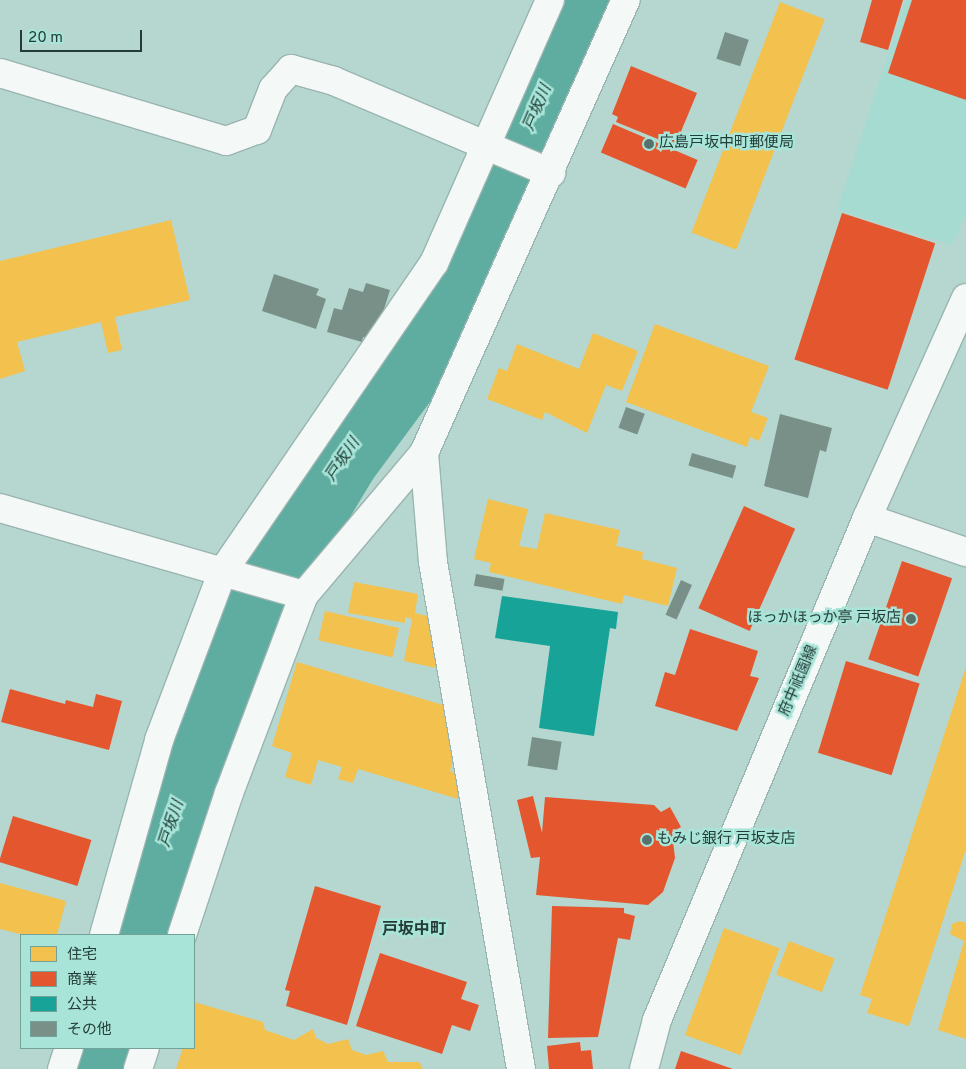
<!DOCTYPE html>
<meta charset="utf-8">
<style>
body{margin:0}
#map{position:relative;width:966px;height:1069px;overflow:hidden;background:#b6d7d0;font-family:Overpass,"Noto Sans JP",sans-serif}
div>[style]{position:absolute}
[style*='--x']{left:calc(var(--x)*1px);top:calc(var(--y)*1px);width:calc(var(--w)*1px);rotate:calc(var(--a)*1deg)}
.built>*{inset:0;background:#a6dbd1}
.homes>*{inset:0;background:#f2c14e;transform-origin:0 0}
.shops>*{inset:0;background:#e4572e;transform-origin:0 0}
.public>*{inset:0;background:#17a398}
.river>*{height:74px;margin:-37px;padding:0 37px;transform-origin:37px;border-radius:37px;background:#5eada0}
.building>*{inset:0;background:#789088;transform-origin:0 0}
.roads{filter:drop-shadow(1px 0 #9ab4af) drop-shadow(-1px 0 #9ab4af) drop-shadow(0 1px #9ab4af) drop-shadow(0 -1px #9ab4af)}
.minor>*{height:28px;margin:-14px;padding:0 14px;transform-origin:14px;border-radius:14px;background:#f4f9f8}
.secondary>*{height:28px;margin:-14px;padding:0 14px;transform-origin:14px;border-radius:14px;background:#f4f9f8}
.dots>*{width:14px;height:14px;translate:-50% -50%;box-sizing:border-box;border:2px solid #a8e5d8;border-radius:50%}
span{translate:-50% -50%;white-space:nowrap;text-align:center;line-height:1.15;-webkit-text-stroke:5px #a8e5d8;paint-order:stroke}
.poi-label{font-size:15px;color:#243c38}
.left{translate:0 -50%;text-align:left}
.right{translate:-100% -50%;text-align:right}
.street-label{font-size:15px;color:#243c38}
.water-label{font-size:16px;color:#1c3934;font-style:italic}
.neighbourhood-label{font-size:16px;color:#243c38;font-weight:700}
.legend{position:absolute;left:20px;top:934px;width:175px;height:115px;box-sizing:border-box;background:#a8e5d8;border:1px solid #73a198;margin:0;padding:6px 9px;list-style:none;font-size:15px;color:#243c38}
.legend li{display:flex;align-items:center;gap:10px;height:25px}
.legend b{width:25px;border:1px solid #73a198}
.scale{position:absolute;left:20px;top:30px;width:122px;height:22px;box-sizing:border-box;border:2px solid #243c38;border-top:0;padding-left:6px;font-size:15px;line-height:18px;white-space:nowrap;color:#243c38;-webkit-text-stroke:4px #a8e5d8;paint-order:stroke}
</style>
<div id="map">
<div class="built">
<div style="clip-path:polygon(906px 0,966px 0,966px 214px,952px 245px,837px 210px)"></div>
</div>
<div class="homes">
<div style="left:780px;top:2px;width:48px;height:247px;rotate:21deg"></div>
<div style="clip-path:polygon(171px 220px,190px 300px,115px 317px,122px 350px,108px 353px,101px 322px,17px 342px,25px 371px,0 379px,0 261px)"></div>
<div style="clip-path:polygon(655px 324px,769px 366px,751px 412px,768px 418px,759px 441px,750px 437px,747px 447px,626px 402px)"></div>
<div style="clip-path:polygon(593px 333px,638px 351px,622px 391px,606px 385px,587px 433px,545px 412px,542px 420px,487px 399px,499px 368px,507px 371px,517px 344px,579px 369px)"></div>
<div style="clip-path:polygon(488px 499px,528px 509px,519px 546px,537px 549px,545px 513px,620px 530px,616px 546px,643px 552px,642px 559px,677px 568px,668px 606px,624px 595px,622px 604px,489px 572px,491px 563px,474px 559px)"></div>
<div style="clip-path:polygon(354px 582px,418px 594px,415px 613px,444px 620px,459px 673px,404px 661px,412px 619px,405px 617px,405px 623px,348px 613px)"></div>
<div style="left:325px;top:611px;width:76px;height:30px;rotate:13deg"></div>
<div style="clip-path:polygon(297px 662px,467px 712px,450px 771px,464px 775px,458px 799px,358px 769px,353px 783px,338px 779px,342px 767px,318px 760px,311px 785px,285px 777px,292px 753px,272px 746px)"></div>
<div style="clip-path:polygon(966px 667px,966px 849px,909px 1026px,867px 1013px,872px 999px,860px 995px)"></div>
<div style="clip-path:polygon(0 883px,66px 901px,57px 935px,24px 935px,0 929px)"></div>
<div style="clip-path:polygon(960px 921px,966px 923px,966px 1039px,938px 1030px,964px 941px,950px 934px,952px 924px)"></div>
<div style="left:724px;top:928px;width:59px;height:114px;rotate:20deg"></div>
<div style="left:789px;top:941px;width:49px;height:36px;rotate:21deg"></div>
<div style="clip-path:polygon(194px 1002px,263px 1022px,265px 1030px,294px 1040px,313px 1029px,316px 1038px,328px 1044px,348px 1039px,352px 1050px,366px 1055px,383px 1051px,388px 1062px,419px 1062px,423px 1069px,176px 1069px,183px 1048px,194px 1048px)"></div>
</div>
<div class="shops">
<div style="clip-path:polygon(872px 0,903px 0,888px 50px,860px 42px)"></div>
<div style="clip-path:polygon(912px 0,966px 0,966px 100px,888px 73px)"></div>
<div style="clip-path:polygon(631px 66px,697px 93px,675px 146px,616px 122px,618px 117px,612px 114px)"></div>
<div style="left:613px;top:124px;width:92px;height:31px;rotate:23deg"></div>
<div style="left:842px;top:213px;width:98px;height:154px;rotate:18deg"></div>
<div style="left:744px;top:506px;width:56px;height:112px;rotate:24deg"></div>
<div style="left:902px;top:561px;width:53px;height:104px;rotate:19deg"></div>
<div style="clip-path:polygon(690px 629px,758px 651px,750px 676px,759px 678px,737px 731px,655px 706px,665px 672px,675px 675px)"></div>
<div style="left:846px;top:661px;width:77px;height:96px;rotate:17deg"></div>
<div style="clip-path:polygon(10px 689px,65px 704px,66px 700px,93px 707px,96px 694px,122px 701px,109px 750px,1px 722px)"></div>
<div style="clip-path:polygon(533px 796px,542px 833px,545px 797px,654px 805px,661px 812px,670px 807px,681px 827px,672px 832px,675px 858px,663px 892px,648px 905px,536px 895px,540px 857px,531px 858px,517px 800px)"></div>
<div style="left:13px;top:816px;width:82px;height:48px;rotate:17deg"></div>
<div style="clip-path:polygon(315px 886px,381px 906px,347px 1025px,286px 1006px,290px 991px,285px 990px)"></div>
<div style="clip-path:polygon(552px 906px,624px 908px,624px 913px,635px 916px,630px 940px,618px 938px,598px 1037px,548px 1038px)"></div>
<div style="clip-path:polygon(380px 953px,467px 982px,461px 999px,479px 1005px,470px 1031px,452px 1025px,442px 1054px,356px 1026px)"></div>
<div style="clip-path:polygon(580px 1042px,581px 1051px,591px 1050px,593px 1069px,549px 1069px,547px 1046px)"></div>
<div style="clip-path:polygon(681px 1051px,733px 1069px,675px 1069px)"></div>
</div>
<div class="public">
<div style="clip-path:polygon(502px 596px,618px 612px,616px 629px,610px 628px,594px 736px,539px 728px,550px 646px,495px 638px)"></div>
</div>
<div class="river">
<div style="--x:139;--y:935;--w:107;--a:-74.3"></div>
<div style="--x:168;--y:832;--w:215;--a:-70.5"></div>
<div style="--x:240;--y:629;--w:197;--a:-59.1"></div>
<div style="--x:341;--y:460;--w:187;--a:-53.5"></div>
<div style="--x:452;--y:310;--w:335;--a:-67.6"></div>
<div style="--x:101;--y:1069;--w:22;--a:-74"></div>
</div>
<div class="building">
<div style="left:725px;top:32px;width:25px;height:28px;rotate:18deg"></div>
<div style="clip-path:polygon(274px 274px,319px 289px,316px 295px,326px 299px,316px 329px,262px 311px)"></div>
<div style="clip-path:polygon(366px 283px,390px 290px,374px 341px,363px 337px,362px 342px,327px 332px,334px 308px,342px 310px,349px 288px,363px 292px)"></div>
<div style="left:626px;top:407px;width:20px;height:22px;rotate:20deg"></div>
<div style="clip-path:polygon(780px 414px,832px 428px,826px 452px,820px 450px,808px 498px,764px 486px)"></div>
<div style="left:692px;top:453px;width:46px;height:13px;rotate:16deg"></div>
<div style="left:476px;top:574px;width:29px;height:12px;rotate:10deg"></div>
<div style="left:681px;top:580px;width:12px;height:38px;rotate:24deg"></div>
<div style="left:532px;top:737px;width:30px;height:29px;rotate:9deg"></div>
</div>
<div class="roads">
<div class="minor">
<div style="--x:0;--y:73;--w:236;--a:16.7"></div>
<div style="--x:226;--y:141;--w:33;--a:-20"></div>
<div style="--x:257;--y:130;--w:44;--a:-68.7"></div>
<div style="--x:273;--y:89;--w:27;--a:-48"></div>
<div style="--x:291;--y:69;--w:45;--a:15.6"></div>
<div style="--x:334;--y:81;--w:236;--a:23"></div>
<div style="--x:424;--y:453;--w:109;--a:85.3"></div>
<div style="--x:433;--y:562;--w:515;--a:80.15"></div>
<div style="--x:0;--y:508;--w:316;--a:16"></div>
<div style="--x:867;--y:518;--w:105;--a:19"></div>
<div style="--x:104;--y:935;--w:203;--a:-74.2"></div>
<div style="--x:159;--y:740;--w:181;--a:-69.3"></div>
<div style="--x:223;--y:571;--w:373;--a:-55.6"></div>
<div style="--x:434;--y:263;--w:287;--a:-66.2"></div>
<div style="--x:182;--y:935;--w:150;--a:-71.7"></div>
<div style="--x:229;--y:793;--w:212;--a:-69.3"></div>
<div style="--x:304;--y:595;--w:186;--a:-49.8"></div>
<div style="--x:424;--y:453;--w:496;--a:-66"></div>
<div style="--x:62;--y:1069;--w:22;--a:-72"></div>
<div style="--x:138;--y:1069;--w:22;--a:-72"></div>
</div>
<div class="secondary">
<div style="--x:644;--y:1069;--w:51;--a:-75.1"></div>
<div style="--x:657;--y:1020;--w:544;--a:-67.3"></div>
<div style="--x:867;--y:518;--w:241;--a:-65.8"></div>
</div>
</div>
<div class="dots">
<div style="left:649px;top:144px;background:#57726d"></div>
<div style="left:911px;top:619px;background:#57726d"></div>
<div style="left:647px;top:840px;background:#57726d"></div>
</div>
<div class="poi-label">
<span class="left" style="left:659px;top:144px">広島戸坂中町郵便局</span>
<span class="right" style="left:901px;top:619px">ほっかほっか亭 戸坂店</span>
<span class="left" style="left:657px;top:840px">もみじ銀行 戸坂支店</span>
</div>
<div class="street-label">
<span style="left:799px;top:681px;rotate:-67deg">府中祇園線</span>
</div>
<div class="water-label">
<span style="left:538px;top:108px;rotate:-67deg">戸坂川</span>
<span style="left:343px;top:460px;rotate:-56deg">戸坂川</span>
<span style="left:172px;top:824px;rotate:-72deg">戸坂川</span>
</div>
<div class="neighbourhood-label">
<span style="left:414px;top:930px">戸坂中町</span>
</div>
<ul class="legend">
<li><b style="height:14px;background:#f2c14e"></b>住宅</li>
<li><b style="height:14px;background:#e4572e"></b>商業</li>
<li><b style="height:14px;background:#17a398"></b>公共</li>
<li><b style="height:14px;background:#789088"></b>その他</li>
</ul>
<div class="scale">20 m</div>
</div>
